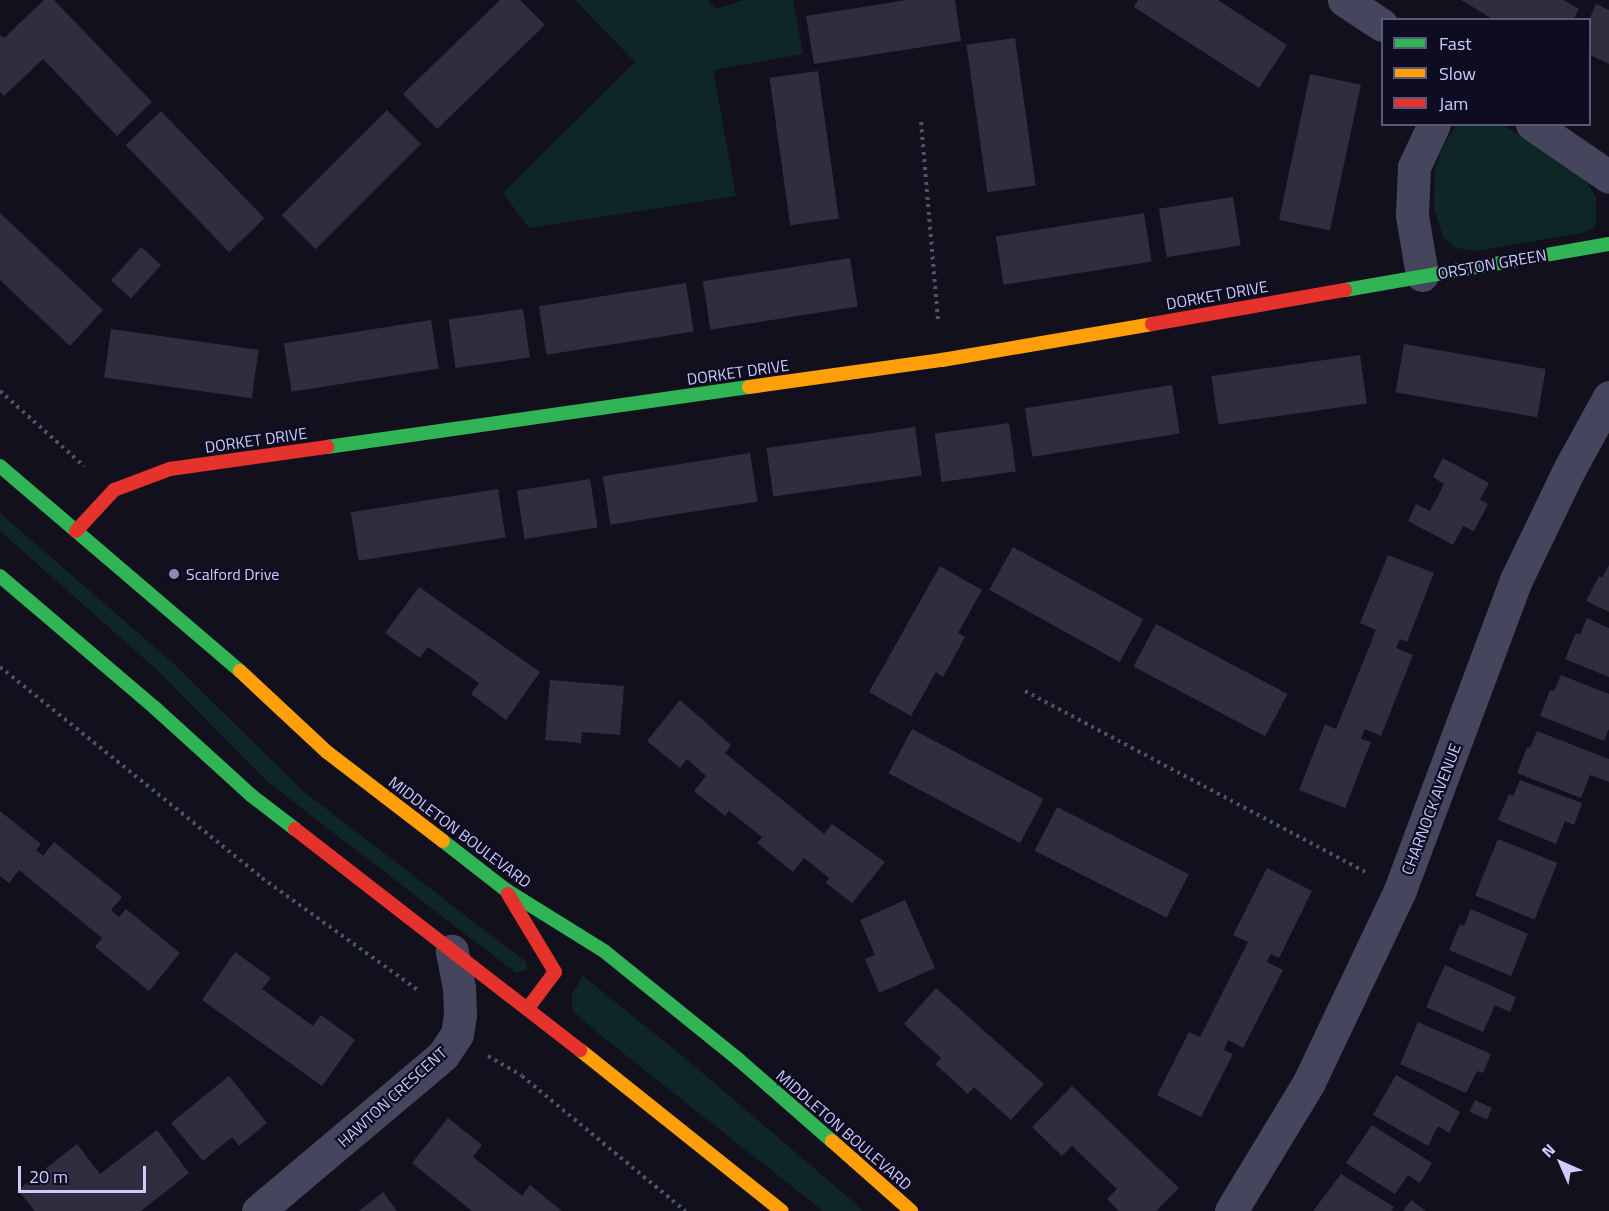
<!DOCTYPE html>
<style>
body{margin:0}
#map{position:relative;width:1609px;height:1211px;overflow:hidden;background:#12101c;font-family:"Titillium Web",sans-serif}
div>[style]{position:absolute}
[style*='--x']{left:calc(var(--x)*1px);top:calc(var(--y)*1px);width:calc(var(--w)*1px);rotate:calc(var(--a)*1deg)}
.green>*{inset:0;background:#0f2626}
.building>*{inset:0;background:#302e3e;transform-origin:0 0}
.path>*{height:4px;margin-top:-2px;transform-origin:0;background:repeating-linear-gradient(90deg,#475763 0 3px,transparent 0 7.5px)}
.street>*{height:33px;margin:-16.5px;padding:0 16.5px;transform-origin:16.5px;border-radius:16.5px;background:#45465d}
.fast>*{height:14px;margin:-7px;padding:0 7px;transform-origin:7px;border-radius:7px;background:#30b455}
.slow>*{height:14px;margin:-7px;padding:0 7px;transform-origin:7px;border-radius:7px;background:#ff9f0a}
.jam>*{height:14px;margin:-7px;padding:0 7px;transform-origin:7px;border-radius:7px;background:#e5322d}
.dots>*{width:16px;height:16px;translate:-50% -50%;box-sizing:border-box;border:3px solid #0e0c20;border-radius:50%}
span{translate:-50% -50%;white-space:nowrap;text-align:center;line-height:1.15;-webkit-text-stroke:4.5px #0e0c20;paint-order:stroke}
.street-label{font-size:16px;color:#cecbff}
.poi-label{font-size:16px;color:#cecbff}
.left{translate:0 -50%;text-align:left}
.legend{position:absolute;left:1381px;top:18px;width:210px;height:108px;box-sizing:border-box;background:#0e0c20;border:2px solid #5b5879;margin:0;padding:8px 10px;list-style:none;font-size:18px;color:#cecbff}
.legend li{display:flex;align-items:center;gap:12px;height:30px}
.legend b{width:30px;border:2px solid #5b5879}
.north{position:absolute;left:1531px;top:1133px;width:60px;height:60px;-webkit-text-stroke:4px #0e0c20;paint-order:stroke;rotate:315deg;font-size:16px;font-weight:700;line-height:24px;text-align:center;color:#cecbff}
.north::after{content:'';display:block;margin:auto;width:21px;height:27px;background:#cecbff;clip-path:polygon(50% 0,100% 100%,50% 72%,0 100%)}
.scale{position:absolute;left:18px;top:1166px;width:128px;height:27px;box-sizing:border-box;border:3px solid #cecbff;border-top:0;padding-left:8px;font-size:18px;line-height:21px;white-space:nowrap;color:#cecbff;-webkit-text-stroke:4px #0e0c20;paint-order:stroke}
</style>
<div id="map">
<div class="green">
<div style="clip-path:polygon(575px 0,707px 0,716px 9px,743px 0,793px 0,803px 54px,713px 70px,736px 196px,529px 228px,503px 193px,635px 62px)"></div>
<div style="clip-path:polygon(1456px 125px,1503px 125px,1577px 173px,1588px 184px,1596px 197px,1596px 224px,1592px 229px,1582px 233px,1475px 251px,1457px 248px,1449px 243px,1443px 237px,1434px 208px,1435px 170px,1441px 151px)"></div>
<div style="clip-path:polygon(0 513px,174px 664px,303px 791px,526px 962px,527px 970px,516px 973px,269px 783px,156px 669px,0 531px)"></div>
<div style="clip-path:polygon(583px 976px,685px 1058px,864px 1211px,823px 1211px,599px 1034px,572px 1010px,572px 994px)"></div>
</div>
<div class="building">
<div style="clip-path:polygon(44px 0,54px 0,152px 102px,117px 136px,43px 59px,4px 96px,0 92px,0 35px,4px 38px)"></div>
<div style="clip-path:polygon(500px 0,520px 0,545px 25px,437px 129px,403px 94px)"></div>
<div style="clip-path:polygon(907px 0,955px 0,961px 41px,814px 64px,806px 16px)"></div>
<div style="clip-path:polygon(1138px 0,1218px 0,1287px 45px,1259px 88px,1134px 7px)"></div>
<div style="clip-path:polygon(1461px 0,1563px 0,1579px 9px,1573px 20px,1494px 20px)"></div>
<div style="clip-path:polygon(1596px 4px,1609px 10px,1609px 64px,1590px 55px,1590px 18px)"></div>
<div style="left:1015px;top:38px;width:149px;height:49px;rotate:82deg"></div>
<div style="left:818px;top:71px;width:149px;height:49px;rotate:82deg"></div>
<div style="left:1310px;top:74px;width:52px;height:149px;rotate:12deg"></div>
<div style="left:387px;top:110px;width:48px;height:149px;rotate:45deg"></div>
<div style="left:161px;top:111px;width:149px;height:49px;rotate:46deg"></div>
<div style="left:1233px;top:197px;width:49px;height:75px;rotate:81deg"></div>
<div style="clip-path:polygon(0 213px,103px 310px,70px 346px,0 280px)"></div>
<div style="left:1144px;top:213px;width:49px;height:150px;rotate:81deg"></div>
<div style="left:141px;top:247px;width:27px;height:45px;rotate:42deg"></div>
<div style="left:850px;top:258px;width:49px;height:149px;rotate:81deg"></div>
<div style="left:686px;top:283px;width:49px;height:149px;rotate:81deg"></div>
<div style="left:523px;top:309px;width:49px;height:75px;rotate:82deg"></div>
<div style="left:431px;top:320px;width:49px;height:149px;rotate:81deg"></div>
<div style="left:111px;top:329px;width:149px;height:49px;rotate:8deg"></div>
<div style="left:1404px;top:344px;width:144px;height:49px;rotate:10deg"></div>
<div style="left:1360px;top:355px;width:49px;height:150px;rotate:82deg"></div>
<div style="left:1172px;top:385px;width:49px;height:149px;rotate:81deg"></div>
<div style="left:1009px;top:423px;width:49px;height:75px;rotate:82deg"></div>
<div style="left:915px;top:427px;width:49px;height:150px;rotate:82deg"></div>
<div style="left:750px;top:453px;width:49px;height:149px;rotate:81deg"></div>
<div style="clip-path:polygon(1443px 458px,1489px 483px,1480px 500px,1488px 504px,1474px 531px,1463px 526px,1453px 545px,1408px 521px,1416px 504px,1430px 511px,1438px 496px,1444px 484px,1433px 477px)"></div>
<div style="left:590px;top:479px;width:49px;height:74px;rotate:81deg"></div>
<div style="left:498px;top:489px;width:49px;height:149px;rotate:81deg"></div>
<div style="left:1013px;top:547px;width:149px;height:49px;rotate:29deg"></div>
<div style="clip-path:polygon(1388px 555px,1434px 573px,1407px 642px,1400px 639px,1396px 648px,1413px 655px,1381px 736px,1365px 729px,1361px 739px,1371px 742px,1345px 808px,1299px 790px,1325px 724px,1336px 729px,1376px 630px,1360px 623px)"></div>
<div style="clip-path:polygon(1609px 565px,1609px 612px,1586px 601px,1599px 576px,1602px 578px)"></div>
<div style="clip-path:polygon(940px 566px,982px 590px,958px 633px,965px 637px,943px 677px,936px 672px,911px 716px,869px 692px)"></div>
<div style="clip-path:polygon(419px 587px,540px 672px,506px 720px,471px 694px,479px 683px,428px 647px,420px 658px,385px 633px)"></div>
<div style="clip-path:polygon(1587px 618px,1609px 628px,1609px 677px,1565px 659px,1576px 633px,1580px 635px)"></div>
<div style="left:1156px;top:624px;width:149px;height:48px;rotate:28deg"></div>
<div style="clip-path:polygon(1561px 675px,1609px 694px,1609px 729px,1604px 741px,1540px 716px,1550px 690px,1554px 691px)"></div>
<div style="clip-path:polygon(550px 680px,624px 686px,620px 735px,582px 732px,581px 743px,545px 740px)"></div>
<div style="clip-path:polygon(680px 700px,731px 745px,725px 753px,824px 834px,832px 824px,885px 862px,852px 903px,826px 883px,829px 878px,804px 858px,793px 872px,757px 843px,762px 837px,729px 811px,725px 816px,694px 791px,706px 776px,687px 759px,680px 768px,647px 741px)"></div>
<div style="left:912px;top:729px;width:149px;height:50px;rotate:28deg"></div>
<div style="clip-path:polygon(1537px 731px,1609px 759px,1609px 782px,1590px 775px,1581px 798px,1517px 773px,1527px 747px,1530px 748px)"></div>
<div style="clip-path:polygon(1520px 780px,1582px 803px,1574px 825px,1565px 821px,1556px 844px,1498px 820px,1509px 794px,1513px 796px)"></div>
<div style="left:1057px;top:807px;width:148px;height:49px;rotate:27deg"></div>
<div style="clip-path:polygon(0 811px,41px 844px,36px 850px,43px 856px,54px 842px,122px 897px,111px 910px,119px 917px,126px 909px,180px 953px,149px 991px,95px 947px,102px 938px,19px 870px,9px 883px,0 876px)"></div>
<div style="left:1498px;top:839px;width:64px;height:61px;rotate:22deg"></div>
<div style="clip-path:polygon(1267px 868px,1312px 891px,1279px 958px,1271px 954px,1267px 962px,1283px 970px,1243px 1048px,1228px 1040px,1224px 1050px,1233px 1054px,1201px 1117px,1157px 1095px,1189px 1032px,1200px 1037px,1248px 942px,1233px 935px)"></div>
<div style="clip-path:polygon(905px 900px,935px 968px,879px 993px,865px 959px,875px 955px,860px 920px)"></div>
<div style="clip-path:polygon(1471px 909px,1528px 934px,1511px 976px,1449px 950px,1460px 924px,1464px 926px)"></div>
<div style="clip-path:polygon(235px 952px,271px 978px,262px 989px,313px 1026px,321px 1015px,355px 1040px,322px 1086px,202px 1000px)"></div>
<div style="clip-path:polygon(1445px 965px,1516px 997px,1510px 1012px,1495px 1005px,1483px 1032px,1426px 1007px)"></div>
<div style="clip-path:polygon(936px 988px,1044px 1084px,1011px 1120px,974px 1087px,968px 1094px,952px 1079px,935px 1064px,941px 1058px,904px 1024px)"></div>
<div style="clip-path:polygon(1418px 1022px,1491px 1054px,1483px 1073px,1477px 1071px,1466px 1093px,1400px 1064px)"></div>
<div style="clip-path:polygon(1396px 1075px,1460px 1112px,1449px 1133px,1438px 1126px,1428px 1146px,1373px 1115px)"></div>
<div style="clip-path:polygon(229px 1076px,267px 1123px,239px 1146px,232px 1137px,203px 1161px,171px 1123px)"></div>
<div style="clip-path:polygon(1072px 1086px,1179px 1188px,1156px 1211px,1119px 1211px,1107px 1199px,1117px 1189px,1072px 1146px,1062px 1156px,1032px 1127px)"></div>
<div style="left:1475px;top:1100px;width:19px;height:13px;rotate:25deg"></div>
<div style="clip-path:polygon(448px 1118px,482px 1145px,473px 1157px,497px 1176px,522px 1196px,530px 1185px,562px 1211px,472px 1211px,412px 1163px)"></div>
<div style="clip-path:polygon(1372px 1125px,1432px 1163px,1420px 1183px,1408px 1175px,1395px 1194px,1346px 1163px)"></div>
<div style="clip-path:polygon(157px 1130px,189px 1173px,141px 1211px,35px 1211px,18px 1190px,77px 1144px,100px 1174px)"></div>
<div style="clip-path:polygon(1341px 1174px,1394px 1207px,1391px 1211px,1313px 1211px)"></div>
<div style="clip-path:polygon(383px 1192px,397px 1211px,359px 1211px)"></div>
<div style="clip-path:polygon(1411px 1200px,1426px 1211px,1403px 1211px)"></div>
</div>
<div class="path">
<div style="--x:921;--y:122;--w:200;--a:85.1"></div>
<div style="--x:0;--y:391;--w:113;--a:41.8"></div>
<div style="--x:0;--y:667;--w:336;--a:38.8"></div>
<div style="--x:262;--y:878;--w:193;--a:35.7"></div>
<div style="--x:1025;--y:691;--w:385;--a:28"></div>
<div style="--x:488;--y:1056;--w:39;--a:30"></div>
<div style="--x:522;--y:1076;--w:212;--a:39.6"></div>
</div>
<div class="street">
<div style="--x:1344;--y:0;--w:45;--a:33.3"></div>
<div style="--x:1532;--y:124;--w:93;--a:34.5"></div>
<div style="--x:1422;--y:275;--w:61;--a:-99.5"></div>
<div style="--x:1412;--y:215;--w:48;--a:-87.6"></div>
<div style="--x:1414;--y:167;--w:47;--a:-65.1"></div>
<div style="--x:258;--y:1211;--w:242;--a:-40.1"></div>
<div style="--x:443;--y:1055;--w:25;--a:-56"></div>
<div style="--x:457;--y:1034;--w:19;--a:-81"></div>
<div style="--x:460;--y:1015;--w:27;--a:-92"></div>
<div style="--x:459;--y:988;--w:38;--a:-101"></div>
<div style="--x:1231;--y:1211;--w:151;--a:-58.8"></div>
<div style="--x:1309;--y:1082;--w:212;--a:-64.6"></div>
<div style="--x:1400;--y:890;--w:331;--a:-69.5"></div>
<div style="--x:1516;--y:580;--w:124;--a:-64.3"></div>
<div style="--x:1570;--y:468;--w:81;--a:-61.2"></div>
</div>
<div class="fast">
<div style="--x:1345;--y:290;--w:268;--a:-9.9"></div>
<div style="--x:327;--y:447;--w:426;--a:-8.1"></div>
<div style="--x:0;--y:466;--w:316;--a:40.5"></div>
<div style="--x:0;--y:576;--w:204;--a:40.4"></div>
<div style="--x:155;--y:708;--w:131;--a:42.2"></div>
<div style="--x:252;--y:796;--w:54;--a:37.5"></div>
<div style="--x:443;--y:841;--w:80;--a:37.9"></div>
<div style="--x:506;--y:890;--w:115;--a:31.9"></div>
<div style="--x:604;--y:951;--w:174;--a:38.9"></div>
<div style="--x:739;--y:1060;--w:123;--a:41.1"></div>
</div>
<div class="slow">
<div style="--x:749;--y:387;--w:195;--a:-8"></div>
<div style="--x:942;--y:360;--w:213;--a:-9.7"></div>
<div style="--x:240;--y:671;--w:119;--a:43"></div>
<div style="--x:327;--y:752;--w:146;--a:37.5"></div>
<div style="--x:580;--y:1050;--w:258;--a:38.6"></div>
<div style="--x:832;--y:1141;--w:106;--a:41.5"></div>
</div>
<div class="jam">
<div style="--x:1152;--y:324;--w:196;--a:-10"></div>
<div style="--x:76;--y:531;--w:56;--a:-47.2"></div>
<div style="--x:114;--y:490;--w:60;--a:-20.6"></div>
<div style="--x:170;--y:469;--w:159;--a:-8"></div>
<div style="--x:295;--y:829;--w:361;--a:37.8"></div>
<div style="--x:508;--y:894;--w:91;--a:58.9"></div>
<div style="--x:555;--y:972;--w:45;--a:126.9"></div>
</div>
<div class="dots">
<div style="left:174px;top:574px;background:#8c8ab0"></div>
</div>
<div class="street-label">
<span style="left:1492px;top:264px;rotate:-10deg">ORSTON GREEN</span>
<span style="left:1217px;top:295px;rotate:-10deg">DORKET DRIVE</span>
<span style="left:738px;top:372px;rotate:-8deg">DORKET DRIVE</span>
<span style="left:256px;top:440px;rotate:-8deg">DORKET DRIVE</span>
<span style="left:1431px;top:809px;rotate:-69deg">CHARNOCK AVENUE</span>
<span style="left:460px;top:832px;rotate:37deg">MIDDLETON BOULEVARD</span>
<span style="left:392px;top:1097px;rotate:-42deg">HAWTON CRESCENT</span>
<span style="left:844px;top:1130px;rotate:41deg">MIDDLETON BOULEVARD</span>
</div>
<div class="poi-label">
<span class="left" style="left:186px;top:574px">Scalford Drive</span>
</div>
<ul class="legend">
<li><b style="height:8px;background:#30b455"></b>Fast</li>
<li><b style="height:8px;background:#ff9f0a"></b>Slow</li>
<li><b style="height:8px;background:#e5322d"></b>Jam</li>
</ul>
<div class="north">N</div>
<div class="scale">20 m</div>
</div>
